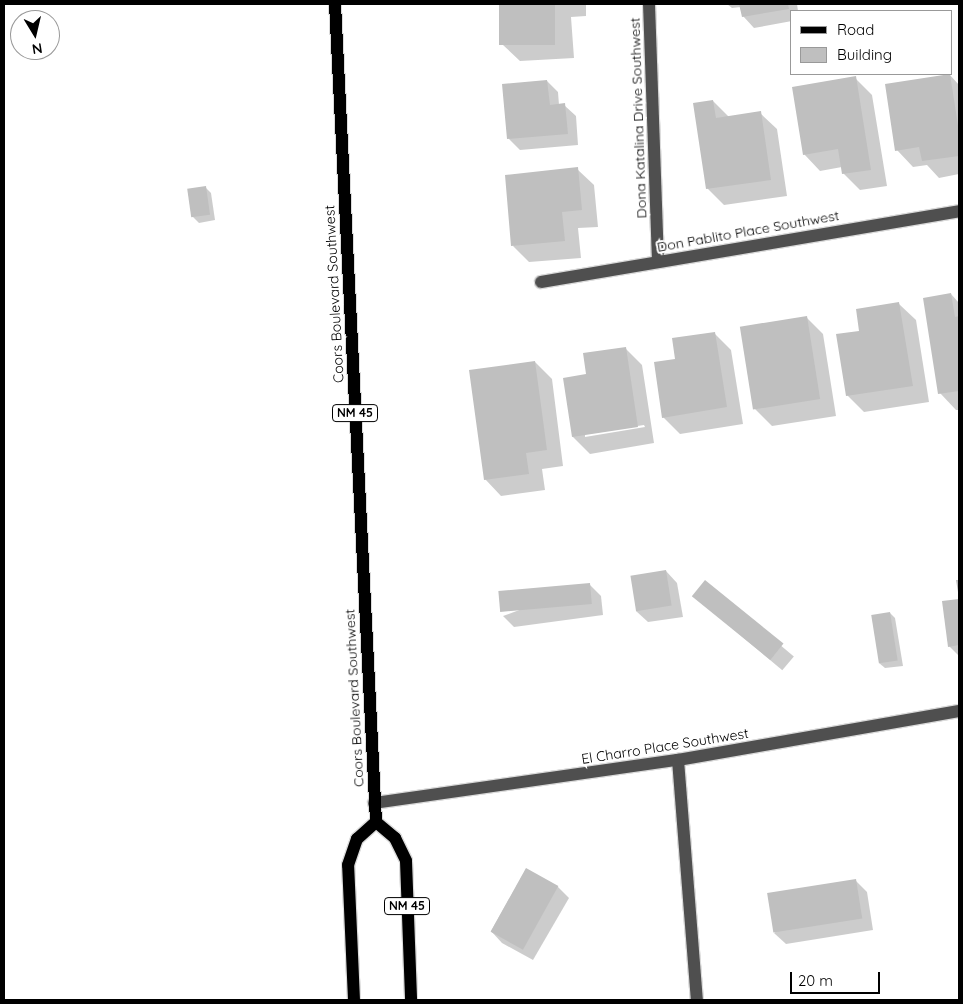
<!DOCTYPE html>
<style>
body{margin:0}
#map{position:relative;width:963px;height:1004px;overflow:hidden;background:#fff;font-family:Quicksand,sans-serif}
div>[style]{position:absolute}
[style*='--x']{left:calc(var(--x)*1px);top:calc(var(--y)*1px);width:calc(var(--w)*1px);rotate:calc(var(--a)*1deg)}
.shadow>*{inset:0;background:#0003;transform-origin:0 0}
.building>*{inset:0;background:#bfbfbf;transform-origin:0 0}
.roads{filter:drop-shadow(1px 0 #dbdbdb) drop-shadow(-1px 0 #dbdbdb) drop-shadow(0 1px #dbdbdb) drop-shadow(0 -1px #dbdbdb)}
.minor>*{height:12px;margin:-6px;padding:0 6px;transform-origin:6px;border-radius:6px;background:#4f4f4f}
.major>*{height:12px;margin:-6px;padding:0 6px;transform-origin:6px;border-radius:6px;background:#000}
span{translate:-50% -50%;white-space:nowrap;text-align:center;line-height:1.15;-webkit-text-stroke:4px #fff;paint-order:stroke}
.shield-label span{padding:1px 4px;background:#fff;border:1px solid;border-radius:4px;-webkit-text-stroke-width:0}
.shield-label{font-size:12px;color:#000;font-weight:700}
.street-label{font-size:14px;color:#000}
.frame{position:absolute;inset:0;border:5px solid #000;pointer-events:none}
.legend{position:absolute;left:790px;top:10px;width:162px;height:65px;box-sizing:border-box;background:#fff;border:1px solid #999;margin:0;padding:6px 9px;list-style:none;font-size:15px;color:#000}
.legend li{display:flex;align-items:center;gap:10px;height:25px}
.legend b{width:25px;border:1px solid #999}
.north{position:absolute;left:10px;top:10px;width:50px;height:50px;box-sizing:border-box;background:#fff;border:1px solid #999;border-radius:50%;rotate:171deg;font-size:14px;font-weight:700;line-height:20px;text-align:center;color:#000}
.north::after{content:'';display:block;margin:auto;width:18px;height:22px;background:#000;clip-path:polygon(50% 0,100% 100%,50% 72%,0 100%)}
.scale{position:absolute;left:790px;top:972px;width:90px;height:22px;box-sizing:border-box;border:2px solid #000;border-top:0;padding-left:6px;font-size:15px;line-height:18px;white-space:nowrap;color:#000;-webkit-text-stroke:4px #fff;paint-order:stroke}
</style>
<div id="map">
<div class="shadow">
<div style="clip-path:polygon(501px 4px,586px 4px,586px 16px,571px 17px,574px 58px,520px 61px,503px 45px)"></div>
<div style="clip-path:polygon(727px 4px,797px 4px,798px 11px,792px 11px,792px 21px,754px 28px,743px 16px,741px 7px,732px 8px)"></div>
<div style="clip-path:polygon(950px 75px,959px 85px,959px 174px,939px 178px,927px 165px,913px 167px,897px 150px)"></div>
<div style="clip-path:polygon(855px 78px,872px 95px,887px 186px,860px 190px,843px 173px,842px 167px,820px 171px,804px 154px)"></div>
<div style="clip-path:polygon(547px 81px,558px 92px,559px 105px,564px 105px,576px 116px,578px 145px,520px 150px,509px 139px)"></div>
<div style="clip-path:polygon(713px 101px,729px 117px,760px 113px,777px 129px,787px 196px,724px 205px,707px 188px)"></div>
<div style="clip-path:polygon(577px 169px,594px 185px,598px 227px,578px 228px,581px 258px,529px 262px,513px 246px)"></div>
<div style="clip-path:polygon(205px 187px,211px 193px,215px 220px,199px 223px,193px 217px)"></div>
<div style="clip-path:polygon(951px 294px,959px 303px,959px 410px,956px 410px,940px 393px)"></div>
<div style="clip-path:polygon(899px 304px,916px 320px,929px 402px,864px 412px,847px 395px,861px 332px)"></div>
<div style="clip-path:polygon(806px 317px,823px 334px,836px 416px,772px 426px,755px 409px)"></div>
<div style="clip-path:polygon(714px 333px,731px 350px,743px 424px,680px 434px,663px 417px,677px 360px)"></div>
<div style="clip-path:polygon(evenodd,625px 348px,642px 365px,654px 443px,590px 454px,573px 437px,564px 379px,588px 375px,625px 348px,644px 425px,645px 427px,585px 437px,585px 434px,644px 425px)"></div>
<div style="clip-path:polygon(535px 362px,552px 379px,563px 466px,542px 469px,545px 490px,501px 496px,485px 479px)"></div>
<div style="clip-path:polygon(666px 571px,677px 583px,683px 617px,648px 622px,636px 611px)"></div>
<div style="left:705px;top:582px;width:116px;height:18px;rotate:40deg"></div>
<div style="clip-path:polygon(589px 584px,601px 596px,603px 615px,514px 627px,503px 616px)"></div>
<div style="clip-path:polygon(959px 600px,959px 656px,949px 646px,943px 602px)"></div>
<div style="clip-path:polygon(890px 613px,895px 618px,903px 666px,885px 668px,879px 663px)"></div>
<div style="clip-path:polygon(526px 869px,558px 887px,569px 898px,533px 960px,502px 943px,491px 931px)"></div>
<div style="clip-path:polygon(855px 880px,867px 892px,873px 930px,786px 944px,774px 933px)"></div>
</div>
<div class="building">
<div style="left:499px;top:4px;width:56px;height:41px"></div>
<div style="clip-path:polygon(739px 4px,788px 4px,789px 9px,742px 17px)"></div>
<div style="clip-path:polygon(950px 74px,959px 132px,959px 156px,922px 161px,919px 147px,895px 151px,885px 84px)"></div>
<div style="clip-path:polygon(856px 76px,871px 170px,842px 174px,838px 149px,803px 155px,792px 87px)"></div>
<div style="clip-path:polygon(547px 80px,550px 105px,565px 103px,568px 134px,507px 139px,502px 84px)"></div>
<div style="clip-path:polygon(713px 100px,716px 118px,761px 111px,771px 180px,706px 189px,693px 103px)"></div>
<div style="clip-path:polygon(578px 167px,582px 210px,562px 212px,565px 241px,511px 246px,505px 175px)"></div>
<div style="left:206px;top:186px;width:29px;height:19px;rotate:82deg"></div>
<div style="clip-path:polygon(951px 293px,955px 317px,959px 316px,959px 391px,938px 394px,923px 298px)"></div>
<div style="clip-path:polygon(899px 302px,913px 386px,846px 396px,836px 334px,859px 331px,856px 309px)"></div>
<div style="left:807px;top:316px;width:84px;height:68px;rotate:81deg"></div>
<div style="clip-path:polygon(715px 332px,727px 407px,662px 418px,654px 362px,675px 359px,672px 338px)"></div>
<div style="clip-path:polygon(626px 347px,638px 427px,572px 437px,563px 378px,586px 374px,583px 353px)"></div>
<div style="clip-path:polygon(535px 361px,547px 450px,526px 453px,529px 474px,484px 480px,469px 370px)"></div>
<div style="left:666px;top:570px;width:36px;height:36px;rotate:81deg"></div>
<div style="left:705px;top:580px;width:101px;height:21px;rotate:39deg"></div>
<div style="clip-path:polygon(956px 580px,959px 580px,959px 592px,958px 592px)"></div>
<div style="left:590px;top:583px;width:21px;height:92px;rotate:85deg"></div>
<div style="clip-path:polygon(959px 599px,959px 645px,948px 647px,942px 601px)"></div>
<div style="left:890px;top:612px;width:49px;height:19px;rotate:81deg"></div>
<div style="left:526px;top:868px;width:37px;height:73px;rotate:29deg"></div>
<div style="left:856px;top:879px;width:40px;height:90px;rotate:81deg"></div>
</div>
<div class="roads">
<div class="minor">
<div style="--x:649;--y:4;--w:258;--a:88"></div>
<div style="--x:541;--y:282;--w:424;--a:-9.6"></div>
<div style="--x:678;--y:760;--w:241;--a:85.5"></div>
<div style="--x:374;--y:803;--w:307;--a:-8.1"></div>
<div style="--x:678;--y:760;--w:285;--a:-9.9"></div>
</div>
<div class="major">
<div style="--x:335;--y:4;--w:819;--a:87.13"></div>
<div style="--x:376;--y:822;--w:25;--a:40"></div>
<div style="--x:395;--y:838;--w:25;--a:64"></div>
<div style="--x:406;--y:861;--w:139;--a:87.9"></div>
<div style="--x:354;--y:1000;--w:135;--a:-92.5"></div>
<div style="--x:348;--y:865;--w:28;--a:-71"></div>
<div style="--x:357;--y:839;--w:25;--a:-42"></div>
</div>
</div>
<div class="shield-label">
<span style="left:355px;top:413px">NM 45</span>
<span style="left:407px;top:906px">NM 45</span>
</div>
<div class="street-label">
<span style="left:638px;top:118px;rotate:-92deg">Dona Katalina Drive Southwest</span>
<span style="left:748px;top:231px;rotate:-10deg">Don Pablito Place Southwest</span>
<span style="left:334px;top:294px;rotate:-93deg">Coors Boulevard Southwest</span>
<span style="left:354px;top:698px;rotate:-93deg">Coors Boulevard Southwest</span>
<span style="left:665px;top:746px;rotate:-9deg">El Charro Place Southwest</span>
</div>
<div class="frame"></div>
<ul class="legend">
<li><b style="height:6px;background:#000"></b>Road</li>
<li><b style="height:14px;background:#bfbfbf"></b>Building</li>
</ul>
<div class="north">N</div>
<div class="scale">20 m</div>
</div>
